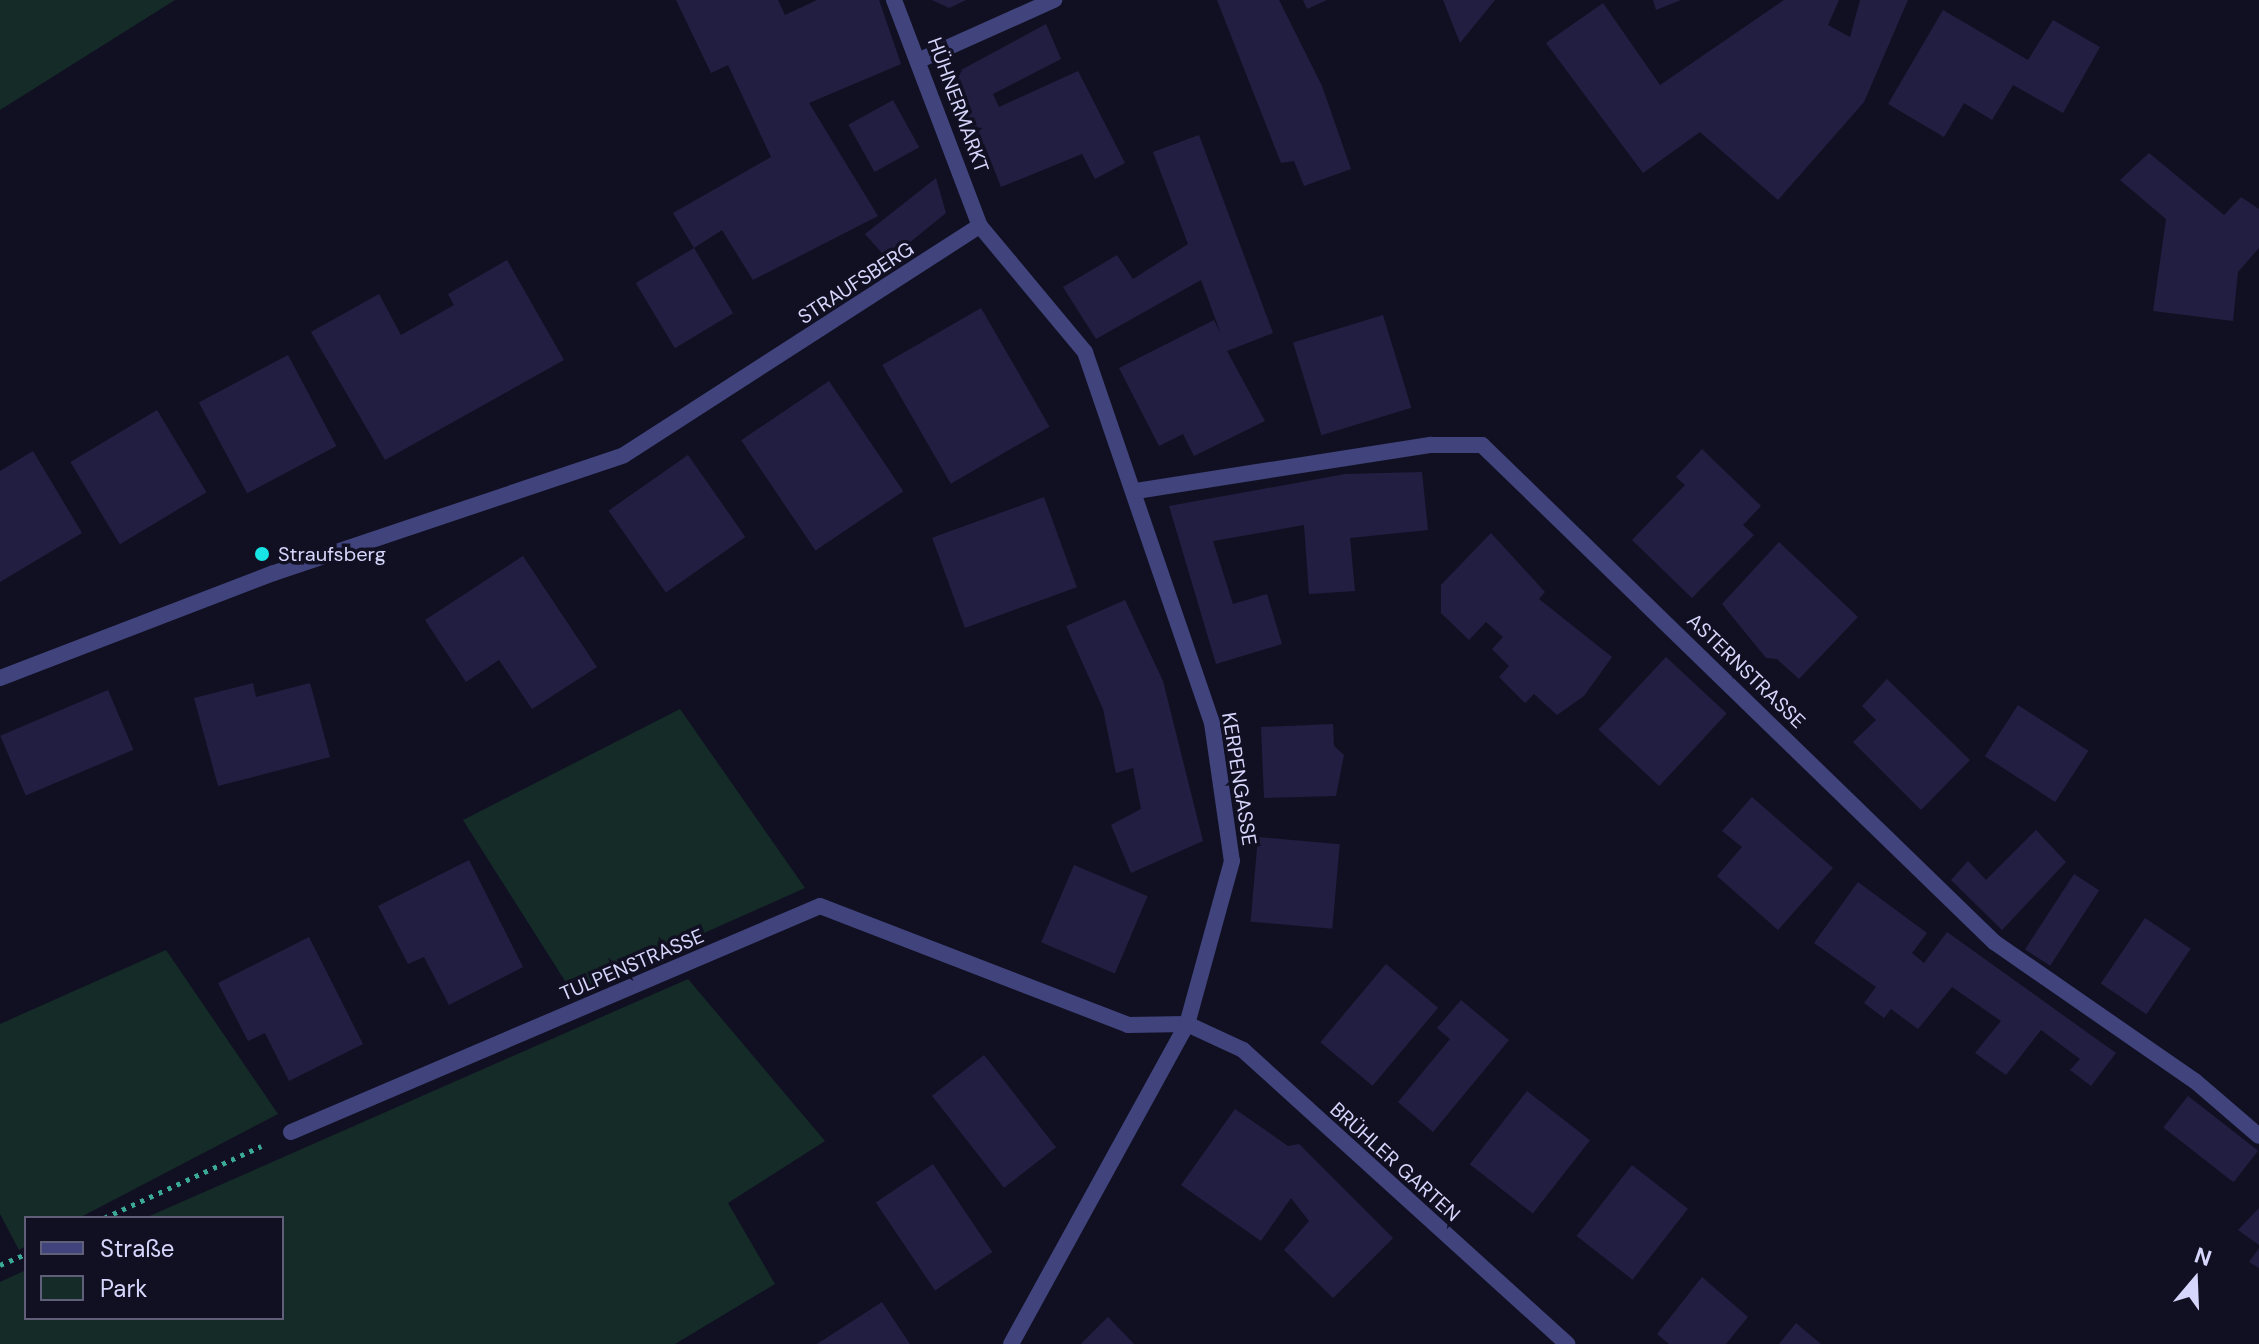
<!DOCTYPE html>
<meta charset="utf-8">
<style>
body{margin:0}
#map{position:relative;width:2259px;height:1344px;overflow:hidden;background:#111022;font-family:"DM Sans",sans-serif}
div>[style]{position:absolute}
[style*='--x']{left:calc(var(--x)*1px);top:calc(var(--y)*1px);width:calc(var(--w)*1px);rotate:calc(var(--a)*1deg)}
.green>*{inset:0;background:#142b28}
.building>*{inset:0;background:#221e41;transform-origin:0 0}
.path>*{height:5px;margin-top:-2.5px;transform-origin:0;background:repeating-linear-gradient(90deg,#3aa998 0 4px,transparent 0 10px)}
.lane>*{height:16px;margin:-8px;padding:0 8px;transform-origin:8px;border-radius:8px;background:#40437c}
.street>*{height:16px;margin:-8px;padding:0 8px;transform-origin:8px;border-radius:8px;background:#40437c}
.dots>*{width:22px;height:22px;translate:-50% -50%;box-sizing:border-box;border:4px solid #111022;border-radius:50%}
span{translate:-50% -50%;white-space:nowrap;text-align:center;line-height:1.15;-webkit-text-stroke:7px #111022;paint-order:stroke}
.street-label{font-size:20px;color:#d6d5fb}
.poi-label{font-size:20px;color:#d6d5fb}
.left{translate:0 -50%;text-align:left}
.legend{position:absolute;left:24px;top:1216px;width:260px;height:104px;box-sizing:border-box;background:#111022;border:2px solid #605f79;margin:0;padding:10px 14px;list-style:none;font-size:24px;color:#d6d5fb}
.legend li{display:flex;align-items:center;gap:16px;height:40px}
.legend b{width:40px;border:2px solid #605f79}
.north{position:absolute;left:2155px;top:1240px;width:80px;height:80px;-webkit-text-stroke:6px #111022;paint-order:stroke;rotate:19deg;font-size:22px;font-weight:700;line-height:32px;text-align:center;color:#d6d5fb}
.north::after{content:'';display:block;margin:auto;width:28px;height:36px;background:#d6d5fb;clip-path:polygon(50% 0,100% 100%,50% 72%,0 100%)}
</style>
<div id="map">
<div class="green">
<div style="clip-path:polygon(0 0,175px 0,0 110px)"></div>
<div style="clip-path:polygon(680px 709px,805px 888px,572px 992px,463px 820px)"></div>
<div style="clip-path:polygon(166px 950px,278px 1114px,79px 1218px,26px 1218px,26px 1246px,19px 1250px,0 1214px,0 1024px)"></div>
<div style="clip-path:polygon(688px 979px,825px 1141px,728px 1203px,775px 1284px,675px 1344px,0 1344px,0 1282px,26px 1270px,26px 1318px,282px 1318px,282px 1218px,145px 1218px)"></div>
</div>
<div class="building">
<div style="clip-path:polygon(676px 0,778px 0,785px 15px,817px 0,879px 0,901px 64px,809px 103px,878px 216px,753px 280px,722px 230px,694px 248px,673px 213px,771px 157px,728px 65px,711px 73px)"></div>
<div style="clip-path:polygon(932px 0,966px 0,949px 8px)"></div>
<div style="clip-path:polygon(1217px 0,1279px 0,1322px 86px,1351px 169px,1304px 186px,1294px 161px,1281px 163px)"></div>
<div style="clip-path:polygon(1303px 0,1327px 0,1307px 9px)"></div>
<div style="clip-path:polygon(1443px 0,1495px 0,1460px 43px)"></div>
<div style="clip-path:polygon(1653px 0,1681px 0,1656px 10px)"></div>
<div style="clip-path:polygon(1784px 0,1839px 0,1828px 25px,1850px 37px,1860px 0,1908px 0,1864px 102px,1778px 200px,1700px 132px,1643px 173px,1546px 43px,1603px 3px,1660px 85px)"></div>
<div style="clip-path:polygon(1943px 10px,2028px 60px,2053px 20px,2100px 47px,2063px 113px,2013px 85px,1992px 120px,1964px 103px,1944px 137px,1888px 104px)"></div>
<div style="clip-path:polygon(1046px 24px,1061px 59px,993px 94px,999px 107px,1078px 71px,1125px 163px,1095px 179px,1082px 154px,1001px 187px,984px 144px,974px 149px,954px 94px,961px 70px)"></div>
<div style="left:893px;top:100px;width:54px;height:51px;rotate:61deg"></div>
<div style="clip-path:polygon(1199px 135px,1273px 333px,1227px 351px,1265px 421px,1194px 456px,1183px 434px,1159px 446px,1119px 368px,1214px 320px,1221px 334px,1201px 280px,1096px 339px,1063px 287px,1117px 255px,1133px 279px,1188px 244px,1153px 152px)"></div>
<div style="clip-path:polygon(2149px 153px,2224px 215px,2241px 197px,2259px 209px,2259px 248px,2238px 272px,2233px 321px,2153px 311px,2166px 219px,2120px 180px)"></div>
<div style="clip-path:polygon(936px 178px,946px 213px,888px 260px,865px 234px)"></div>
<div style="left:694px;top:248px;width:76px;height:68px;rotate:59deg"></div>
<div style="clip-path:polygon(507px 260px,564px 360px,385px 460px,311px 332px,379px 294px,401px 335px,454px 305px,448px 294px)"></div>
<div style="left:981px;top:308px;width:137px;height:114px;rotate:60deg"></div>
<div style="left:1383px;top:315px;width:97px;height:94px;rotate:73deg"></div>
<div style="left:288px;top:355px;width:103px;height:101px;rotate:62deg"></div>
<div style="left:829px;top:381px;width:133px;height:106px;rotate:56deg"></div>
<div style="left:157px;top:410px;width:96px;height:101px;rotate:59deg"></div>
<div style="clip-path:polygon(1702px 449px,1761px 506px,1743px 525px,1754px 535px,1692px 598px,1632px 540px,1685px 485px,1676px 477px)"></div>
<div style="clip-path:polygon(33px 451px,82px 533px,0 582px,0 471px)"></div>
<div style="left:688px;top:455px;width:100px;height:97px;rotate:55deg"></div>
<div style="clip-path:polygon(1422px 472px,1428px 530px,1350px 538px,1355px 591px,1309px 594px,1304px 525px,1213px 541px,1233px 604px,1267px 594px,1282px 644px,1216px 664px,1169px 506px,1345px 474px)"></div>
<div style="left:1044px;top:497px;width:96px;height:119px;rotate:70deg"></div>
<div style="clip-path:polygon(1491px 533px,1545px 592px,1539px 599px,1612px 657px,1584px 696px,1557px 715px,1534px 694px,1525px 703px,1499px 677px,1509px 666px,1492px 649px,1503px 637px,1486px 622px,1469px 640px,1441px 613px,1441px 585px)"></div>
<div style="clip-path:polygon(1779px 542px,1858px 617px,1799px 679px,1777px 659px,1766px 658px,1722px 604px)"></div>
<div style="clip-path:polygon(523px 556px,597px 667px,532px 709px,499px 660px,466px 682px,425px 620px)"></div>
<div style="clip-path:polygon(1125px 600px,1163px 681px,1203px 841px,1131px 873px,1111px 825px,1141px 809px,1133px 768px,1116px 773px,1103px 709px,1066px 626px)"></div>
<div style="left:1666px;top:657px;width:83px;height:99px;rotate:43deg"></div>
<div style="clip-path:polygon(1887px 679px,1970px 760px,1921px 810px,1853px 742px,1876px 720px,1862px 706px)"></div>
<div style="clip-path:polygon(253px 683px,256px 697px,310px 683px,330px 757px,218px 786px,194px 698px)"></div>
<div style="left:108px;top:690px;width:65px;height:117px;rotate:67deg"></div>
<div style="left:2018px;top:705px;width:84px;height:61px;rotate:33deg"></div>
<div style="clip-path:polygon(1333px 724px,1334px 746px,1344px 755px,1336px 796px,1264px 798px,1261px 727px)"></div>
<div style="clip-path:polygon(1752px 797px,1833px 868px,1778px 930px,1717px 876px,1742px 847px,1722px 831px)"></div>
<div style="clip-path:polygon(2036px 830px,2066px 862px,2002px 930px,1951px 880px,1968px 861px,1986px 880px)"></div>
<div style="left:1258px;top:837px;width:82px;height:85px;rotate:5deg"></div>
<div style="clip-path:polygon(469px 860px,523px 967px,449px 1005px,424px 957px,408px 964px,378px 906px)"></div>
<div style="left:1074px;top:865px;width:80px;height:84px;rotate:23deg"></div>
<div style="left:2074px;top:874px;width:30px;height:90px;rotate:33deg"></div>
<div style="clip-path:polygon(1858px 882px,1927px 933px,1912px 953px,1924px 963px,1947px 932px,2116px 1053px,2091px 1086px,2070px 1070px,2080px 1059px,2041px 1030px,2006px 1075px,1975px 1053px,2001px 1021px,1952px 987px,1918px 1029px,1891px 1009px,1884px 1018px,1864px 1003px,1876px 987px,1814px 943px)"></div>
<div style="left:2145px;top:918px;width:55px;height:79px;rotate:34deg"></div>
<div style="clip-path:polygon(309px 937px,363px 1044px,289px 1081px,265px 1033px,248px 1041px,218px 983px)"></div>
<div style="left:1386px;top:964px;width:68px;height:102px;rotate:40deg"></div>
<div style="clip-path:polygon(1461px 1000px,1509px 1040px,1433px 1132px,1398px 1102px,1450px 1039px,1437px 1028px)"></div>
<div style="left:984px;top:1055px;width:117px;height:66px;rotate:52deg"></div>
<div style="left:1527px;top:1091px;width:80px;height:93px;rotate:38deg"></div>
<div style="left:2188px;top:1096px;width:89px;height:40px;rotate:38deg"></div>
<div style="clip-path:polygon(1235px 1109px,1288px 1146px,1299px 1144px,1393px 1238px,1333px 1298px,1284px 1250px,1309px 1221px,1291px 1198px,1261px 1241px,1181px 1185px)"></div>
<div style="left:933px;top:1164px;width:106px;height:69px;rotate:56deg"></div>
<div style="left:1632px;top:1165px;width:71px;height:90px;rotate:38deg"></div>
<div style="clip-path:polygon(2259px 1208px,2259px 1245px,2238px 1230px)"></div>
<div style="clip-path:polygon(2259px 1248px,2259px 1268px,2249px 1262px)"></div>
<div style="clip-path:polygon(1702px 1277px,1748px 1317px,1726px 1344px,1669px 1344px,1657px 1334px)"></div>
<div style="clip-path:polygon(882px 1302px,910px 1344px,817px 1344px)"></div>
<div style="clip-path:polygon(1108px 1317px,1134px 1344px,1081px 1344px)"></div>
<div style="clip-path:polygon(1796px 1323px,1821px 1344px,1779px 1344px)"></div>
</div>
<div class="path">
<div style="--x:104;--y:1218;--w:173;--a:-24.6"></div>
<div style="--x:0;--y:1265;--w:28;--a:-23"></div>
</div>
<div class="lane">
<div style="--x:291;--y:1132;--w:575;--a:-23.13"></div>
<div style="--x:820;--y:906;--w:330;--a:21.1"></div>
<div style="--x:1128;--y:1025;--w:59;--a:-1"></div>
</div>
<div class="street">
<div style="--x:894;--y:0;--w:242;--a:69.2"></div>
<div style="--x:980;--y:226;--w:164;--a:50.2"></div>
<div style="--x:1085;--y:352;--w:392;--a:71.1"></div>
<div style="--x:1212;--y:723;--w:139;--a:81.8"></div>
<div style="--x:1232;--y:861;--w:169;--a:105.4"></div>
<div style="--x:1187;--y:1024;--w:365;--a:118.8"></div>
<div style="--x:922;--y:59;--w:145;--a:-24.1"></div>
<div style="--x:1136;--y:491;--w:299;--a:-8.9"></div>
<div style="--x:1431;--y:445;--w:51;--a:0"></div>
<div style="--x:1482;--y:445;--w:714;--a:44.15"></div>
<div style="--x:1994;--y:942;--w:244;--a:34.7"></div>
<div style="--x:2195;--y:1081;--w:84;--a:40.7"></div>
<div style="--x:0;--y:678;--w:293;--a:-21"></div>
<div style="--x:274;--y:573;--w:369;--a:-18.6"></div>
<div style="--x:624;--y:455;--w:423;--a:-32.8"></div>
<div style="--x:1187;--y:1024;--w:62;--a:24.9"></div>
<div style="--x:1243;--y:1050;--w:438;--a:42.2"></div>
</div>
<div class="dots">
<div style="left:262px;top:554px;background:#16e4e5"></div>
</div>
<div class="street-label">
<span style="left:958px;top:105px;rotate:70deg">HÜHNERMARKT</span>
<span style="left:856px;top:283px;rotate:-33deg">STRAUFSBERG</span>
<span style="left:1746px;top:671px;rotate:44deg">ASTERNSTRASSE</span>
<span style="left:1239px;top:779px;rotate:81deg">KERPENGASSE</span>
<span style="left:632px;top:965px;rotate:-23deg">TULPENSTRASSE</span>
<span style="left:1395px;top:1162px;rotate:42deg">BRÜHLER GARTEN</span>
</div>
<div class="poi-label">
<span class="left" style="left:278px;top:554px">Straufsberg</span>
</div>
<ul class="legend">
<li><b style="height:10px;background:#40437c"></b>Straße</li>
<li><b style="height:22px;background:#142b28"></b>Park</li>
</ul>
<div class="north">N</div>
</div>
